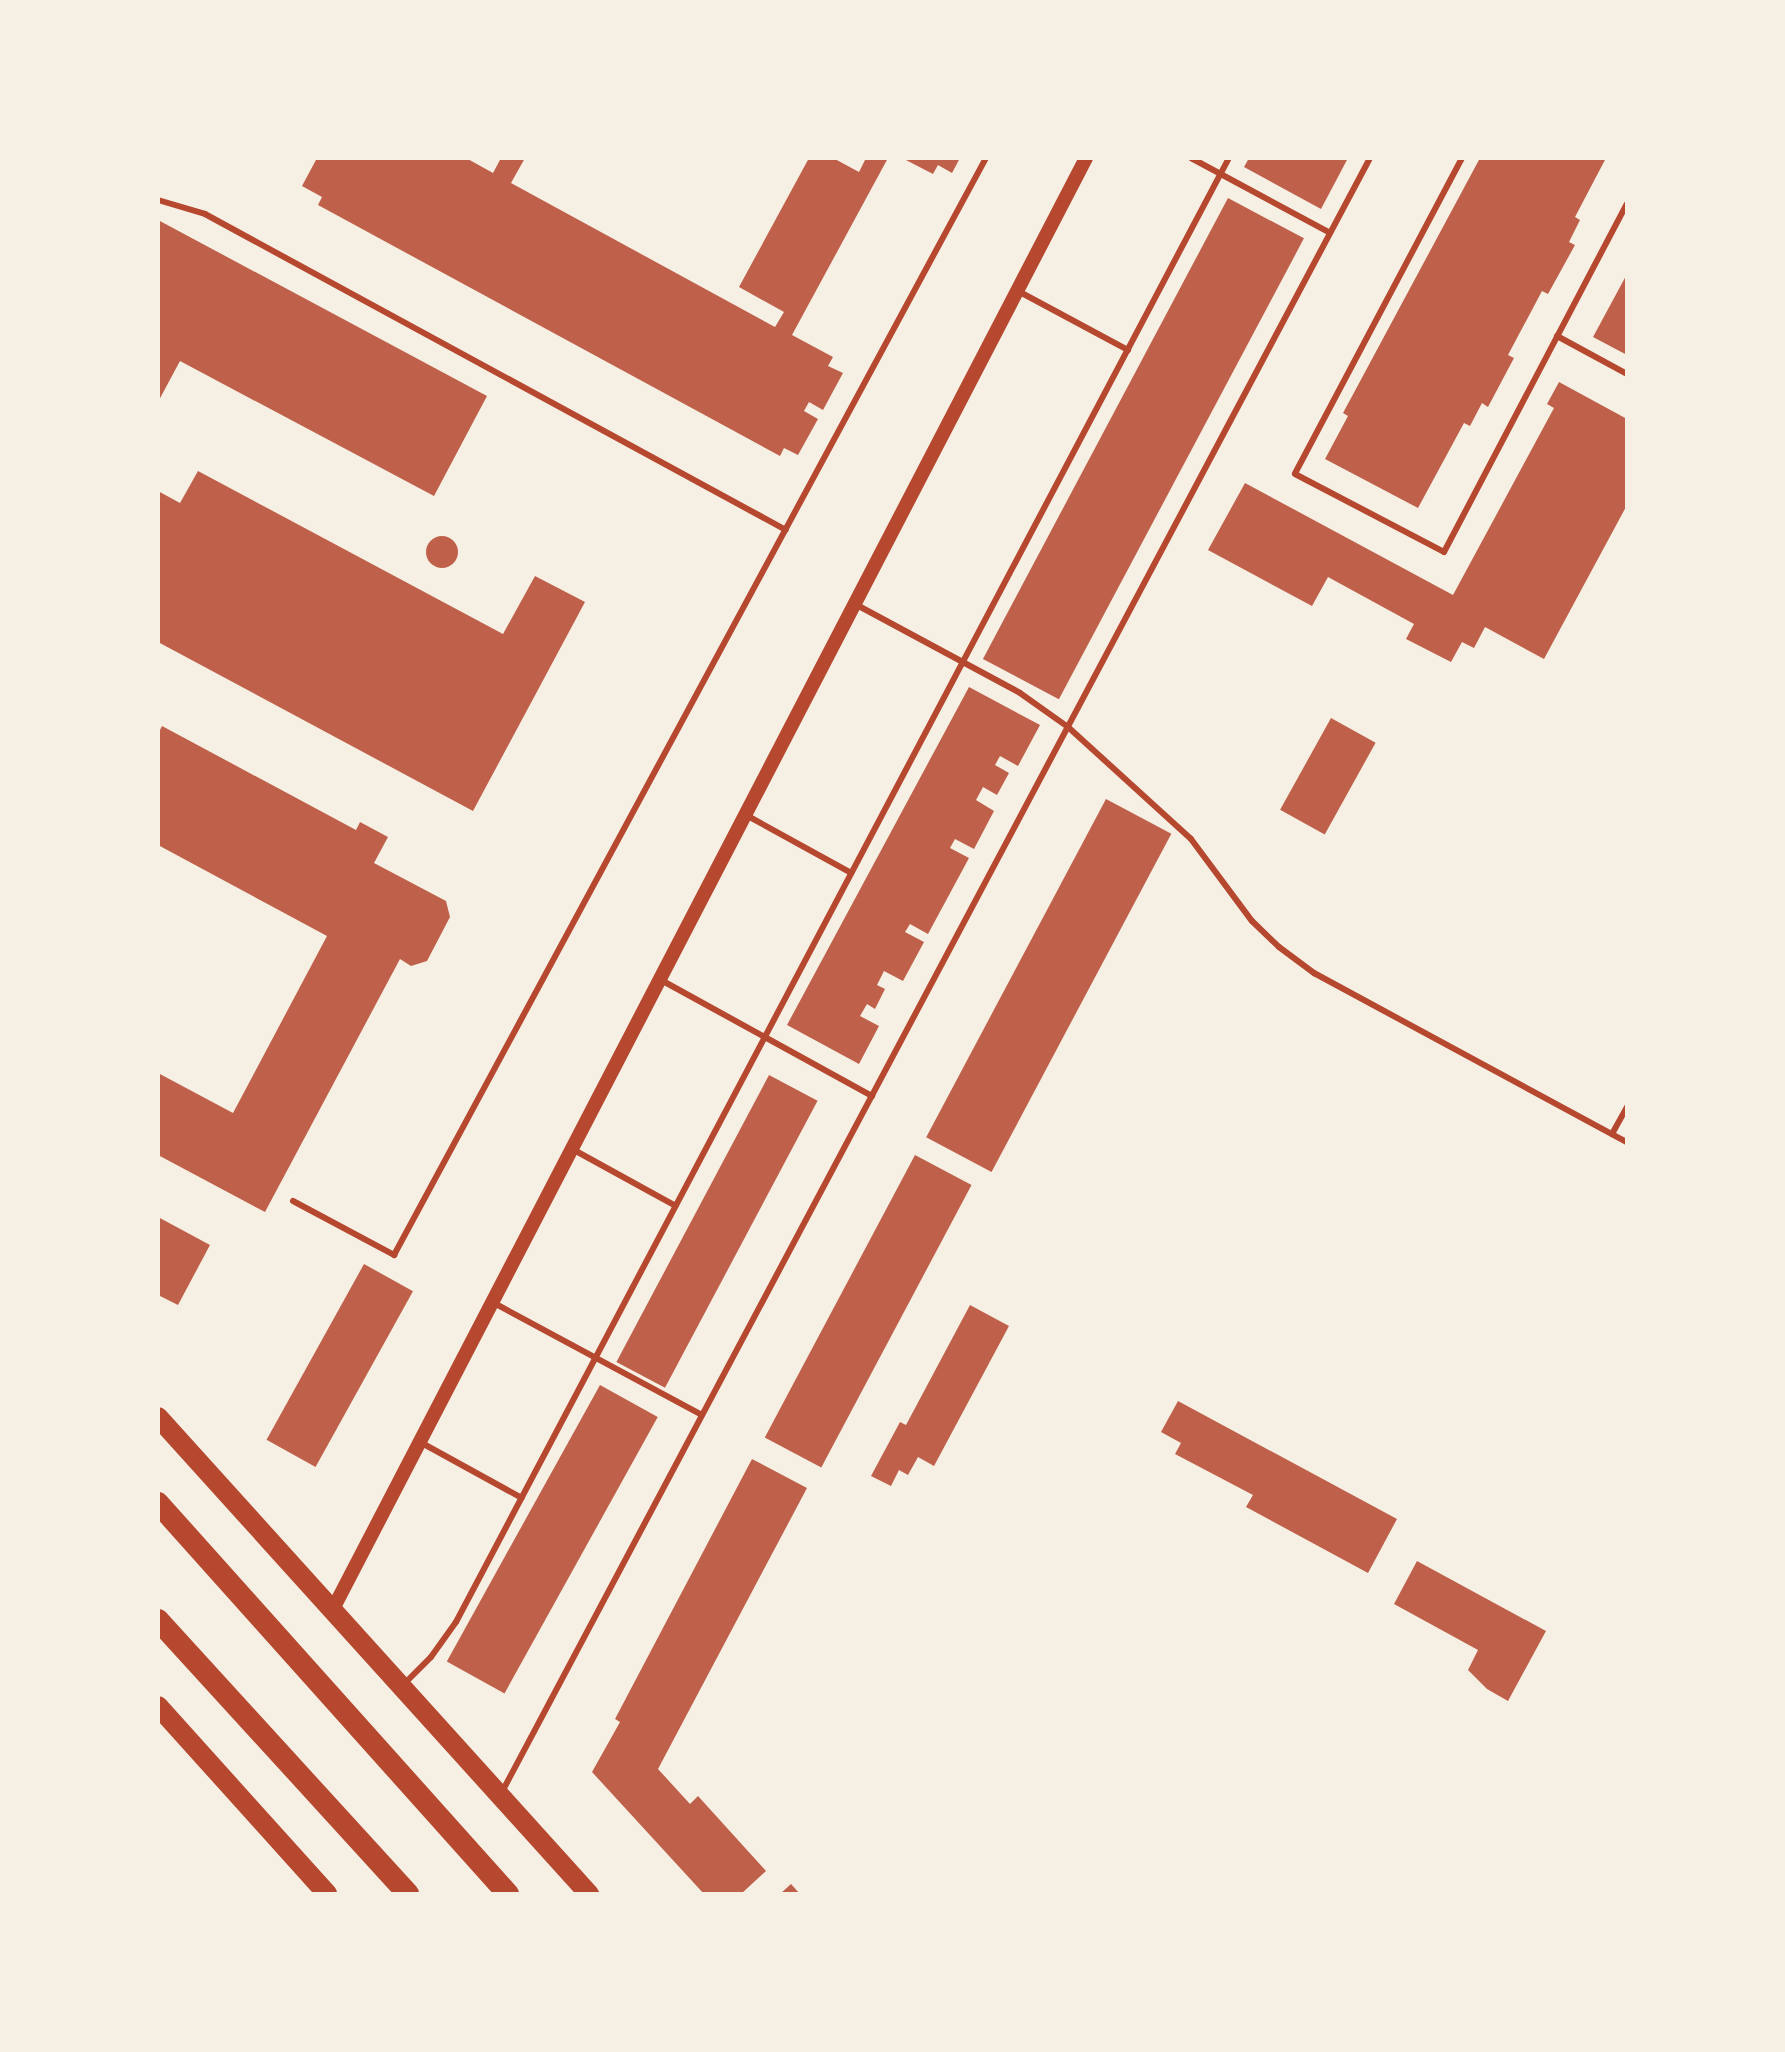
<!DOCTYPE html>
<style>
body{margin:0}
#map{position:relative;width:1785px;height:2052px;overflow:hidden;background:#f6efe4;font-family:Overpass,sans-serif}
div>[style]{position:absolute}
[style*='--x']{left:calc(var(--x)*1px);top:calc(var(--y)*1px);width:calc(var(--w)*1px);rotate:calc(var(--a)*1deg)}
.building>*{inset:0;background:#bf614a;transform-origin:0 0}
.round{border-radius:50%}
.service>*{height:6px;margin:-3px;padding:0 3px;transform-origin:3px;border-radius:3px;background:#b5482f}
.tertiary>*{height:14px;margin:-7px;padding:0 7px;transform-origin:7px;border-radius:7px;background:#b5482f}
.primary>*{height:20px;margin:-10px;padding:0 10px;transform-origin:10px;border-radius:10px;background:#b5482f}
.trunk>*{height:22px;margin:-11px;padding:0 11px;transform-origin:11px;border-radius:11px;background:#b5482f}
span{translate:-50% -50%;white-space:nowrap;text-align:center;line-height:1.15;-webkit-text-stroke:8px #f6efe4;paint-order:stroke}
.frame{position:absolute;inset:0;border:160px solid #f6efe4;pointer-events:none}
</style>
<div id="map">
<div class="building">
<div style="clip-path:polygon(317px 158px,466px 158px,493px 173px,501px 158px,525px 158px,511px 183px,775px 327px,784px 312px,739px 287px,809px 158px,833px 158px,859px 172px,866px 158px,888px 158px,792px 335px,833px 357px,828px 366px,843px 373px,823px 410px,809px 402px,804px 411px,818px 419px,798px 455px,784px 448px,780px 456px,318px 205px,322px 197px,302px 186px)"></div>
<div style="clip-path:polygon(902px 158px,960px 158px,952px 173px,938px 165px,933px 174px)"></div>
<div style="clip-path:polygon(1249px 158px,1348px 158px,1321px 209px,1244px 167px)"></div>
<div style="clip-path:polygon(1480px 158px,1606px 158px,1575px 217px,1580px 220px,1569px 242px,1575px 245px,1548px 294px,1542px 291px,1508px 355px,1514px 358px,1488px 407px,1482px 403px,1470px 426px,1464px 423px,1418px 508px,1325px 459px,1348px 416px,1343px 413px)"></div>
<div style="left:1228px;top:198px;width:86px;height:522px;rotate:28deg"></div>
<div style="clip-path:polygon(158px 220px,487px 396px,434px 496px,180px 361px,158px 402px)"></div>
<div style="clip-path:polygon(1627px 274px,1627px 355px,1593px 337px)"></div>
<div style="clip-path:polygon(1559px 382px,1627px 419px,1627px 505px,1544px 659px,1485px 627px,1474px 648px,1462px 642px,1451px 662px,1406px 639px,1414px 624px,1328px 577px,1312px 606px,1208px 550px,1245px 483px,1453px 595px,1554px 408px,1547px 404px)"></div>
<div style="clip-path:polygon(198px 471px,503px 634px,535px 576px,585px 602px,473px 811px,158px 642px,158px 491px,180px 503px)"></div>
<div class="round" style="left:426px;top:536px;width:32px;height:32px"></div>
<div style="clip-path:polygon(969px 687px,1040px 725px,1018px 766px,1000px 756px,995px 765px,1009px 773px,997px 795px,983px 787px,976px 800px,994px 811px,974px 849px,955px 839px,950px 848px,969px 858px,928px 934px,910px 924px,905px 932px,924px 942px,903px 981px,884px 971px,877px 985px,885px 989px,875px 1009px,867px 1004px,860px 1016px,879px 1026px,859px 1064px,787px 1025px)"></div>
<div style="left:1331px;top:718px;width:51px;height:105px;rotate:29deg"></div>
<div style="clip-path:polygon(162px 726px,356px 830px,360px 822px,388px 837px,374px 863px,446px 901px,450px 917px,427px 961px,411px 966px,400px 959px,265px 1212px,158px 1155px,158px 1073px,233px 1113px,327px 936px,158px 845px,158px 734px)"></div>
<div style="left:1106px;top:799px;width:74px;height:383px;rotate:28deg"></div>
<div style="left:769px;top:1075px;width:55px;height:325px;rotate:28deg"></div>
<div style="left:915px;top:1155px;width:64px;height:320px;rotate:28deg"></div>
<div style="clip-path:polygon(158px 1217px,210px 1245px,178px 1305px,158px 1295px)"></div>
<div style="left:364px;top:1264px;width:56px;height:201px;rotate:29deg"></div>
<div style="clip-path:polygon(970px 1305px,1009px 1326px,934px 1466px,918px 1457px,908px 1475px,899px 1470px,891px 1486px,871px 1476px,900px 1422px,906px 1425px)"></div>
<div style="left:600px;top:1385px;width:66px;height:316px;rotate:29deg"></div>
<div style="clip-path:polygon(1178px 1401px,1397px 1519px,1368px 1573px,1246px 1507px,1253px 1495px,1175px 1454px,1181px 1443px,1161px 1432px)"></div>
<div style="clip-path:polygon(752px 1459px,807px 1488px,658px 1769px,690px 1804px,698px 1796px,766px 1871px,741px 1894px,704px 1894px,592px 1772px,620px 1722px,615px 1719px)"></div>
<div style="clip-path:polygon(1417px 1561px,1546px 1631px,1508px 1701px,1487px 1689px,1468px 1670px,1478px 1650px,1394px 1604px)"></div>
<div style="clip-path:polygon(791px 1884px,800px 1894px,780px 1894px)"></div>
</div>
<div class="service">
<div style="--x:1191;--y:158;--w:158;--a:28.3"></div>
<div style="--x:1462;--y:158;--w:357;--a:117.9"></div>
<div style="--x:1295;--y:474;--w:168;--a:27.6"></div>
<div style="--x:1444;--y:552;--w:393;--a:-62.3"></div>
<div style="--x:158;--y:200;--w:49;--a:16.6"></div>
<div style="--x:205;--y:214;--w:661;--a:28.54"></div>
<div style="--x:1018;--y:291;--w:125;--a:28.2"></div>
<div style="--x:1557;--y:336;--w:80;--a:28.5"></div>
<div style="--x:855;--y:604;--w:187;--a:28.3"></div>
<div style="--x:1020;--y:693;--w:59;--a:35.3"></div>
<div style="--x:1068;--y:727;--w:166;--a:42.3"></div>
<div style="--x:1191;--y:839;--w:102;--a:53.4"></div>
<div style="--x:1252;--y:921;--w:37;--a:44"></div>
<div style="--x:1279;--y:947;--w:44;--a:36.6"></div>
<div style="--x:1314;--y:973;--w:356;--a:28.4"></div>
<div style="--x:746;--y:815;--w:120;--a:28.9"></div>
<div style="--x:661;--y:980;--w:241;--a:28.8"></div>
<div style="--x:1612;--y:1134;--w:31;--a:-61"></div>
<div style="--x:574;--y:1150;--w:116;--a:28.8"></div>
<div style="--x:293;--y:1201;--w:115;--a:28.1"></div>
<div style="--x:394;--y:1255;--w:1247;--a:-61.65"></div>
<div style="--x:494;--y:1303;--w:236;--a:28.3"></div>
<div style="--x:420;--y:1442;--w:116;--a:28.8"></div>
<div style="--x:404;--y:1684;--w:38;--a:-45"></div>
<div style="--x:431;--y:1657;--w:43;--a:-54.5"></div>
<div style="--x:456;--y:1622;--w:1656;--a:-62.17"></div>
<div style="--x:503;--y:1790;--w:1848;--a:-62.02"></div>
</div>
<div class="tertiary">
<div style="--x:333;--y:1609;--w:1635;--a:-62.57"></div>
</div>
<div class="primary">
<div style="--x:158;--y:1417;--w:643;--a:47.9"></div>
<div style="--x:158;--y:1706;--w:253;--a:48"></div>
</div>
<div class="trunk">
<div style="--x:158;--y:1503;--w:525;--a:48.17"></div>
<div style="--x:158;--y:1620;--w:371;--a:47.6"></div>
</div>
<div class="frame"></div>
</div>
